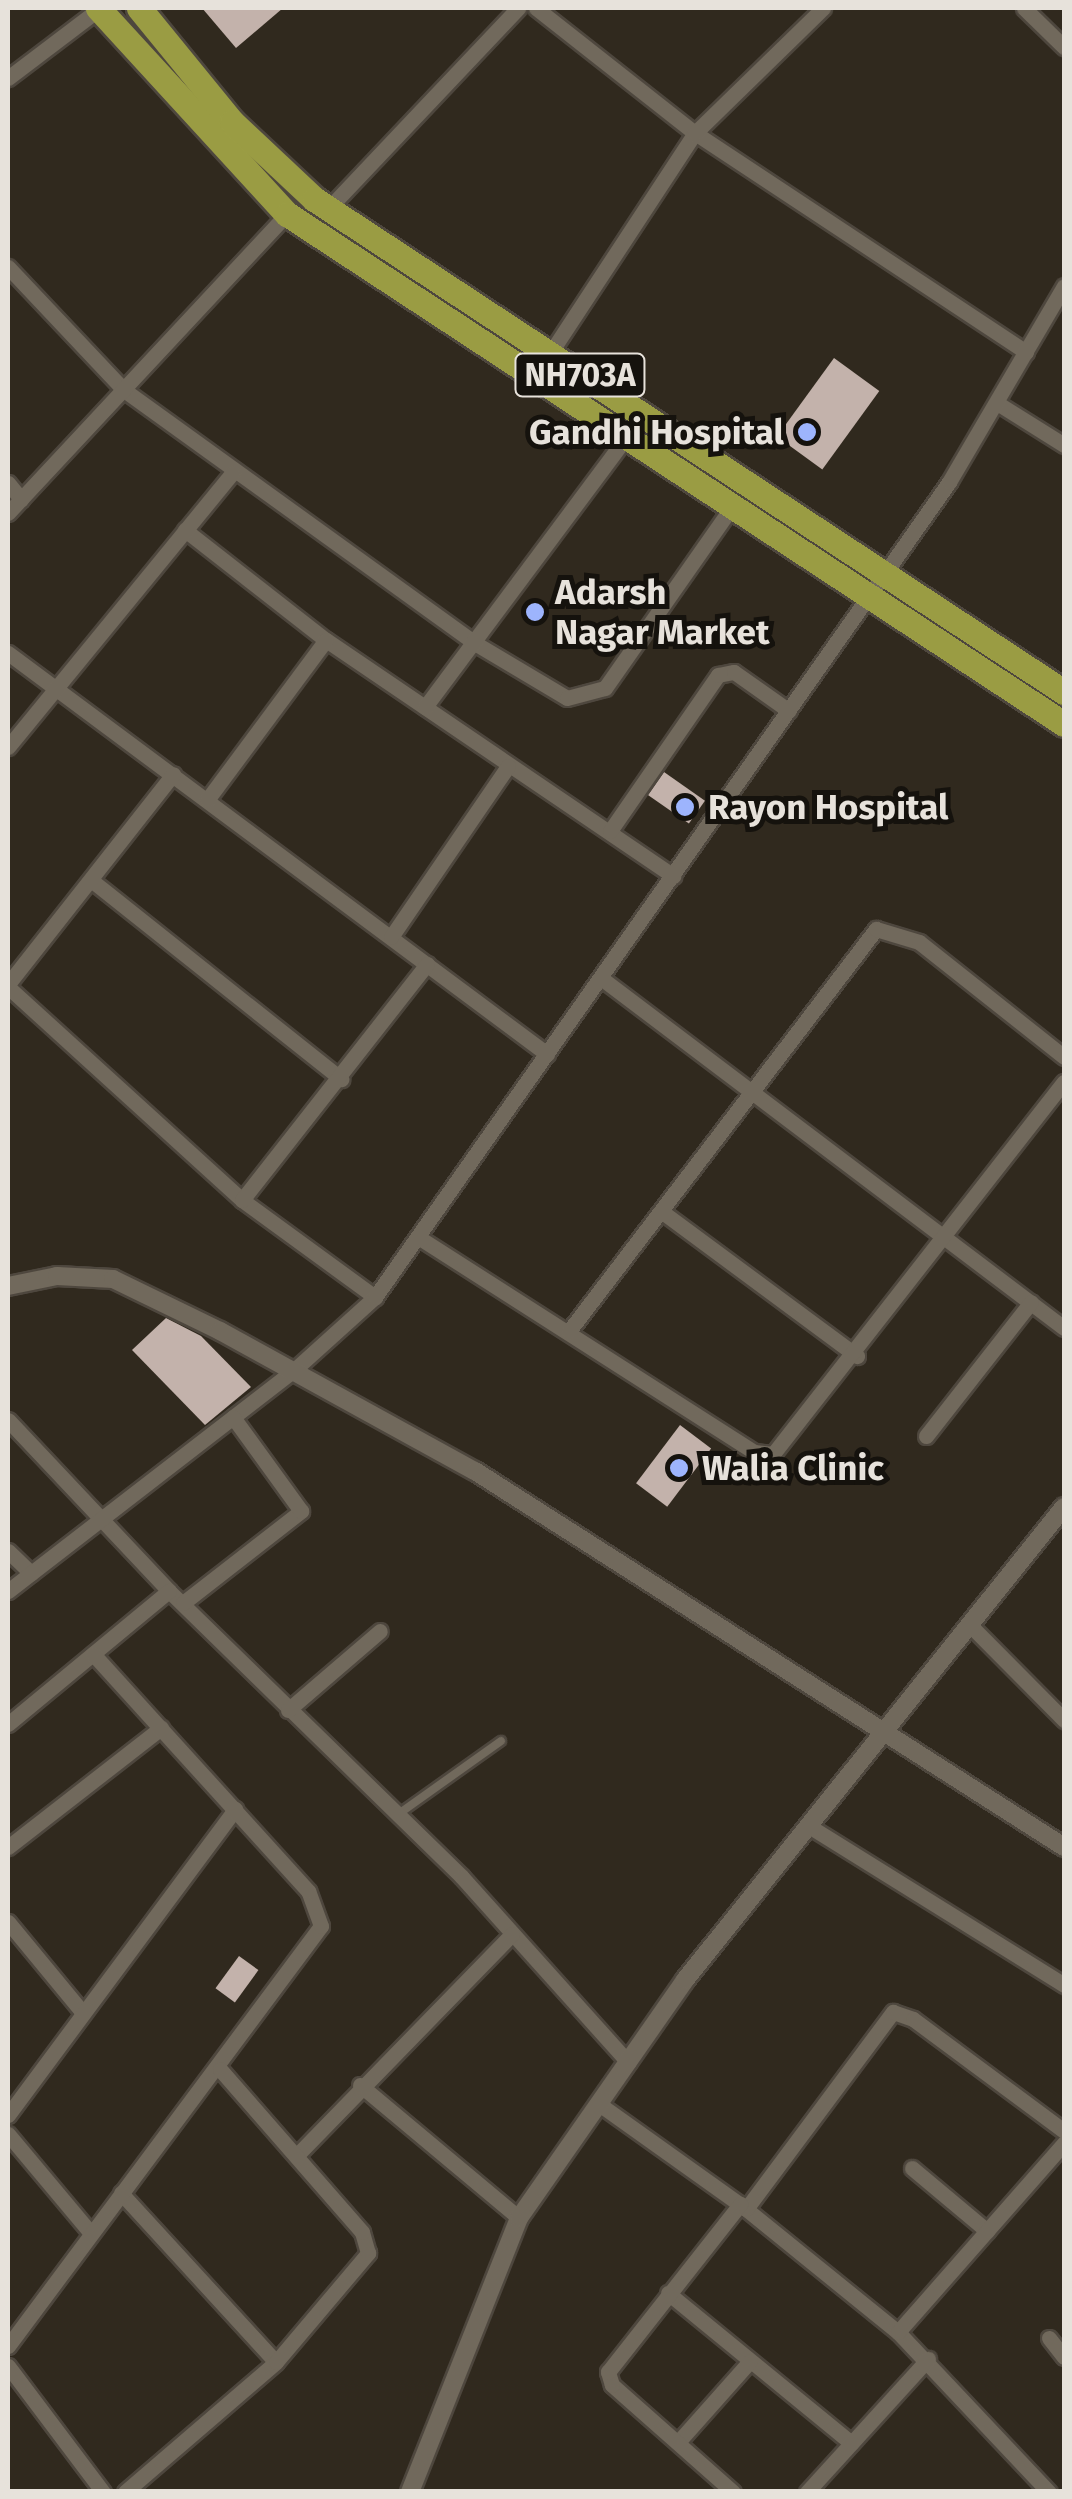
<!DOCTYPE html>
<style>
body{margin:0}
#map{position:relative;width:1072px;height:2499px;overflow:hidden;background:#30291e;font-family:"Fira Sans",sans-serif}
div>[style]{position:absolute}
[style*='--x']{left:calc(var(--x)*1px);top:calc(var(--y)*1px);width:calc(var(--w)*1px);rotate:calc(var(--a)*1deg)}
.building>*{inset:0;background:#c3b2ab;transform-origin:0 0}
.roads{filter:drop-shadow(2px 0 #4e473e) drop-shadow(-2px 0 #4e473e) drop-shadow(0 2px #4e473e) drop-shadow(0 -2px #4e473e)}
.service>*{height:8px;margin:-4px;padding:0 4px;transform-origin:4px;border-radius:4px;background:#71695c}
.minor>*{height:15px;margin:-7.5px;padding:0 7.5px;transform-origin:7.5px;border-radius:7.5px;background:#71695c}
.tertiary>*{height:18px;margin:-9px;padding:0 9px;transform-origin:9px;border-radius:9px;background:#71695c}
.trunk>*{height:25px;margin:-12.5px;padding:0 12.5px;transform-origin:12.5px;border-radius:12.5px;background:#9a9c43}
.dots>*{width:28px;height:28px;translate:-50% -50%;box-sizing:border-box;border:5px solid #15120d;border-radius:50%}
span{translate:-50% -50%;white-space:nowrap;text-align:center;line-height:1.15;-webkit-text-stroke:10px #15120d;paint-order:stroke}
.shield-label span{padding:2px 8px;background:#15120d;border:2px solid;border-radius:8px;-webkit-text-stroke-width:0}
.shield-label{font-size:32px;color:#e7e2db;font-weight:700}
.poi-label{font-size:35px;color:#e7e2db;font-weight:700}
.right{translate:-100% -50%;text-align:right}
.left{translate:0 -50%;text-align:left}
.frame{position:absolute;inset:0;border:10px solid #e7e2db;pointer-events:none}
</style>
<div id="map">
<div class="building">
<div style="clip-path:polygon(202px 8px,283px 8px,236px 48px)"></div>
<div style="left:834px;top:358px;width:56px;height:97px;rotate:36deg"></div>
<div style="left:664px;top:772px;width:50px;height:28px;rotate:35deg"></div>
<div style="clip-path:polygon(166px 1318px,201px 1336px,251px 1387px,205px 1425px,132px 1350px)"></div>
<div style="left:680px;top:1425px;width:39px;height:73px;rotate:37deg"></div>
<div style="left:239px;top:1956px;width:24px;height:40px;rotate:36deg"></div>
</div>
<div class="roads">
<div class="service">
<div style="--x:400;--y:1813;--w:124;--a:-35.5"></div>
</div>
<div class="minor">
<div style="--x:536;--y:8;--w:202;--a:38.2"></div>
<div style="--x:695;--y:133;--w:397;--a:33.5"></div>
<div style="--x:1024;--y:8;--w:56;--a:44.3"></div>
<div style="--x:8;--y:78;--w:114;--a:-37.2"></div>
<div style="--x:328;--y:209;--w:277;--a:-46.6"></div>
<div style="--x:8;--y:267;--w:169;--a:46.7"></div>
<div style="--x:124;--y:390;--w:430;--a:35.8"></div>
<div style="--x:473;--y:642;--w:109;--a:30.8"></div>
<div style="--x:567;--y:698;--w:39;--a:-15"></div>
<div style="--x:605;--y:688;--w:223;--a:-55"></div>
<div style="--x:549;--y:355;--w:266;--a:-56.7"></div>
<div style="--x:695;--y:133;--w:179;--a:-44.3"></div>
<div style="--x:997;--y:403;--w:79;--a:32.1"></div>
<div style="--x:8;--y:483;--w:21;--a:51"></div>
<div style="--x:8;--y:513;--w:409;--a:-47"></div>
<div style="--x:185;--y:530;--w:179;--a:38"></div>
<div style="--x:326;--y:640;--w:420;--a:34.2"></div>
<div style="--x:8;--y:653;--w:672;--a:36.65"></div>
<div style="--x:425;--y:707;--w:338;--a:-53.3"></div>
<div style="--x:8;--y:747;--w:354;--a:-50.7"></div>
<div style="--x:207;--y:800;--w:199;--a:-53.4"></div>
<div style="--x:610;--y:831;--w:190;--a:-55.3"></div>
<div style="--x:718;--y:675;--w:16;--a:-11"></div>
<div style="--x:734;--y:672;--w:67;--a:35.3"></div>
<div style="--x:91;--y:880;--w:320;--a:38.5"></div>
<div style="--x:391;--y:937;--w:207;--a:-55.6"></div>
<div style="--x:601;--y:978;--w:580;--a:37.09"></div>
<div style="--x:8;--y:984;--w:267;--a:-51.8"></div>
<div style="--x:8;--y:987;--w:316;--a:42.3"></div>
<div style="--x:242;--y:1200;--w:165;--a:36.1"></div>
<div style="--x:242;--y:1200;--w:300;--a:-51.9"></div>
<div style="--x:661;--y:1211;--w:244;--a:36.5"></div>
<div style="--x:418;--y:1237;--w:399;--a:32.6"></div>
<div style="--x:754;--y:1452;--w:19;--a:6"></div>
<div style="--x:773;--y:1454;--w:472;--a:-52"></div>
<div style="--x:569;--y:1331;--w:506;--a:-52.63"></div>
<div style="--x:876;--y:929;--w:45;--a:16.8"></div>
<div style="--x:919;--y:942;--w:185;--a:38.4"></div>
<div style="--x:8;--y:1420;--w:235;--a:46.7"></div>
<div style="--x:169;--y:1591;--w:409;--a:44.3"></div>
<div style="--x:462;--y:1877;--w:249;--a:48.1"></div>
<div style="--x:926;--y:1436;--w:170;--a:-51.9"></div>
<div style="--x:8;--y:1551;--w:32;--a:44"></div>
<div style="--x:8;--y:1591;--w:360;--a:-37.7"></div>
<div style="--x:293;--y:1371;--w:110;--a:-42.1"></div>
<div style="--x:375;--y:1297;--w:997;--a:-54.84"></div>
<div style="--x:949;--y:482;--w:227;--a:-59.6"></div>
<div style="--x:183;--y:1603;--w:150;--a:-37.9"></div>
<div style="--x:301;--y:1511;--w:116;--a:-125.9"></div>
<div style="--x:970;--y:1625;--w:134;--a:45.3"></div>
<div style="--x:288;--y:1710;--w:121;--a:-40.7"></div>
<div style="--x:8;--y:1724;--w:209;--a:-39.6"></div>
<div style="--x:809;--y:1826;--w:301;--a:31.9"></div>
<div style="--x:8;--y:1847;--w:194;--a:-37.9"></div>
<div style="--x:8;--y:1922;--w:118;--a:50.5"></div>
<div style="--x:360;--y:2085;--w:207;--a:39.9"></div>
<div style="--x:599;--y:2104;--w:181;--a:35.5"></div>
<div style="--x:746;--y:2209;--w:196;--a:39"></div>
<div style="--x:898;--y:2332;--w:220;--a:46.7"></div>
<div style="--x:8;--y:2115;--w:381;--a:-53.4"></div>
<div style="--x:8;--y:2134;--w:128;--a:50.1"></div>
<div style="--x:298;--y:2154;--w:307;--a:-45.8"></div>
<div style="--x:912;--y:2168;--w:98;--a:40"></div>
<div style="--x:121;--y:2193;--w:229;--a:47.5"></div>
<div style="--x:746;--y:2209;--w:246;--a:-53.3"></div>
<div style="--x:893;--y:2012;--w:21;--a:19"></div>
<div style="--x:913;--y:2019;--w:188;--a:36.6"></div>
<div style="--x:668;--y:2293;--w:237;--a:39.3"></div>
<div style="--x:898;--y:2332;--w:252;--a:-48.7"></div>
<div style="--x:1049;--y:2338;--w:24;--a:52"></div>
<div style="--x:8;--y:2346;--w:524;--a:-53.31"></div>
<div style="--x:321;--y:1926;--w:37;--a:-110"></div>
<div style="--x:308;--y:1891;--w:320;--a:-132.2"></div>
<div style="--x:8;--y:2366;--w:158;--a:53"></div>
<div style="--x:679;--y:2441;--w:107;--a:-48.4"></div>
<div style="--x:125;--y:2492;--w:199;--a:-40.7"></div>
<div style="--x:276;--y:2362;--w:143;--a:-49.8"></div>
<div style="--x:368;--y:2253;--w:22;--a:-106"></div>
<div style="--x:362;--y:2232;--w:216;--a:-131.1"></div>
<div style="--x:733;--y:2492;--w:162;--a:-138.5"></div>
<div style="--x:612;--y:2385;--w:14;--a:-107"></div>
<div style="--x:608;--y:2372;--w:214;--a:-51.8"></div>
<div style="--x:807;--y:2492;--w:180;--a:-47.7"></div>
</div>
<div class="tertiary">
<div style="--x:8;--y:1286;--w:50;--a:-11.5"></div>
<div style="--x:57;--y:1276;--w:56;--a:3.1"></div>
<div style="--x:113;--y:1279;--w:119;--a:25.9"></div>
<div style="--x:220;--y:1331;--w:291;--a:28.8"></div>
<div style="--x:475;--y:1471;--w:699;--a:32.55"></div>
<div style="--x:410;--y:2492;--w:295;--a:-68.3"></div>
<div style="--x:519;--y:2218;--w:290;--a:-55.1"></div>
<div style="--x:685;--y:1980;--w:606;--a:-51.3"></div>
</div>
<div class="trunk">
<div style="--x:98;--y:8;--w:280;--a:47.5"></div>
<div style="--x:287;--y:214;--w:929;--a:33.28"></div>
<div style="--x:139;--y:8;--w:147;--a:50.8"></div>
<div style="--x:232;--y:122;--w:112;--a:43.2"></div>
<div style="--x:314;--y:199;--w:898;--a:33.32"></div>
</div>
</div>
<div class="dots">
<div style="left:807px;top:432px;background:#9db4fd"></div>
<div style="left:535px;top:612px;background:#9db4fd"></div>
<div style="left:685px;top:807px;background:#9db4fd"></div>
<div style="left:679px;top:1468px;background:#9db4fd"></div>
</div>
<div class="shield-label">
<span style="left:580px;top:375px">NH703A</span>
</div>
<div class="poi-label">
<span class="right" style="left:784px;top:432px">Gandhi Hospital</span>
<span class="left" style="left:555px;top:612px">Adarsh<br>Nagar Market</span>
<span class="left" style="left:708px;top:807px">Rayon Hospital</span>
<span class="left" style="left:702px;top:1468px">Walia Clinic</span>
</div>
<div class="frame"></div>
</div>
